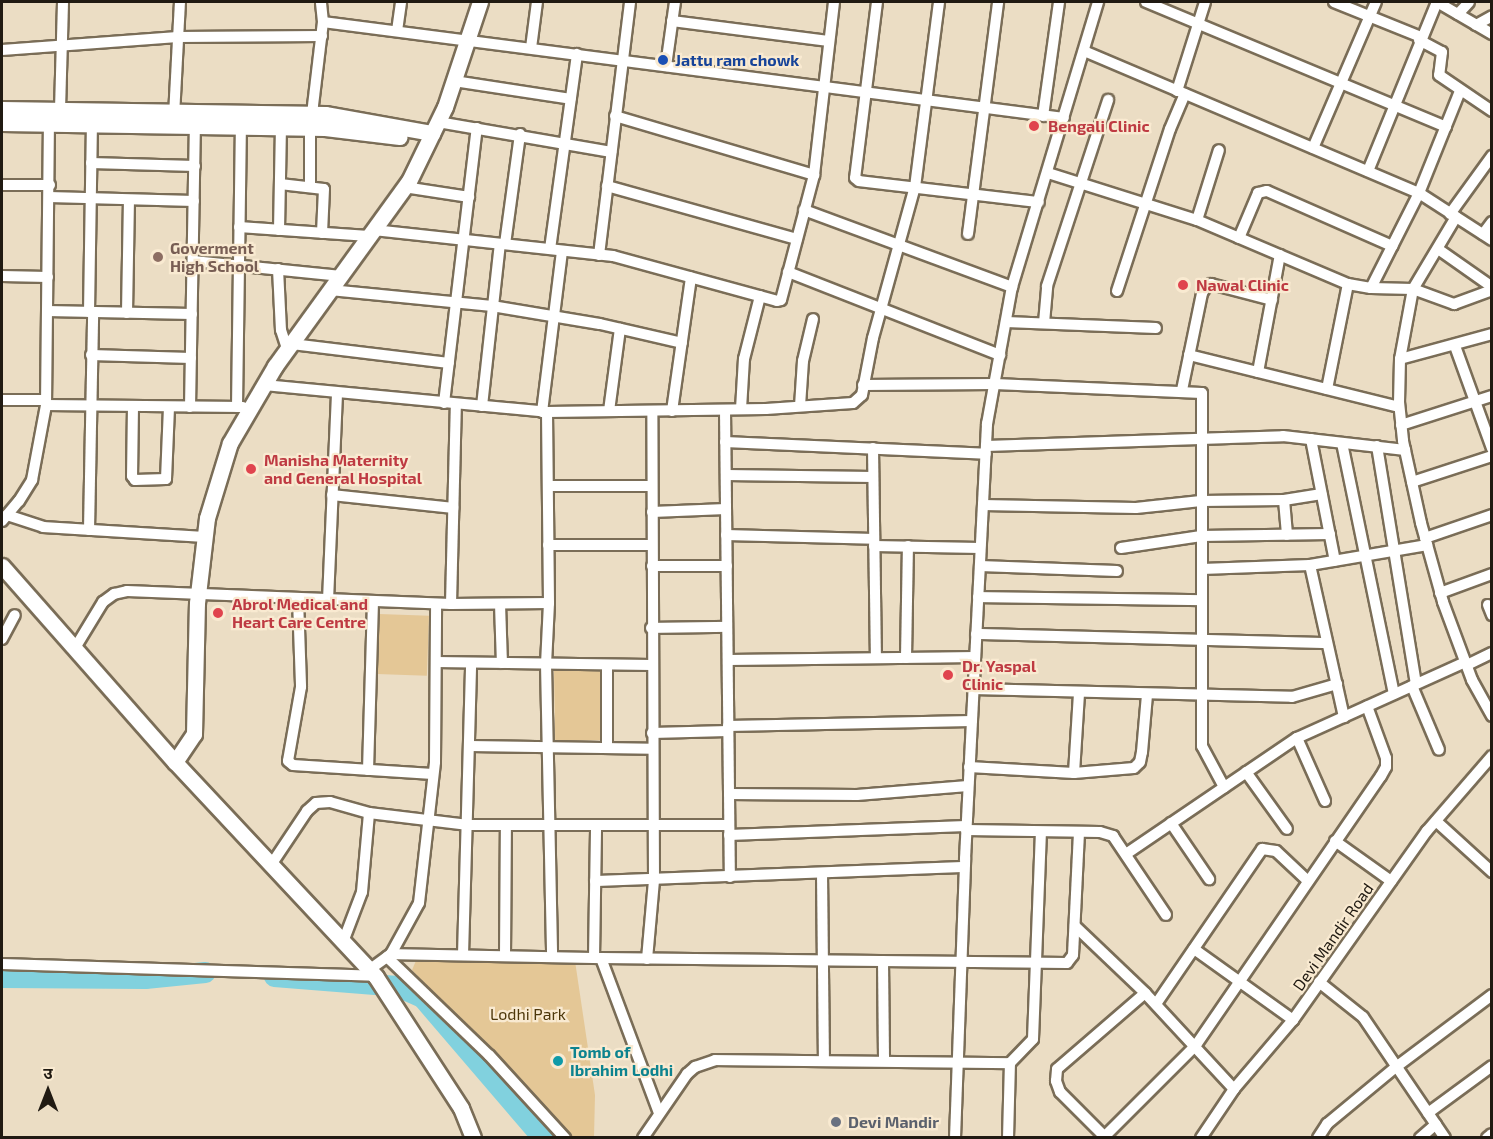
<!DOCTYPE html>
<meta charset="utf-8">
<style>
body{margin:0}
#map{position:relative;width:1493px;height:1139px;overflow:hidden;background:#ebddc4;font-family:"Exo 2","Noto Sans Devanagari",sans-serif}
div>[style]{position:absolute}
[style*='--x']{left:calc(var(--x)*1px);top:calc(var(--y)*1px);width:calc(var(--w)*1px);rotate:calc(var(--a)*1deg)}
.green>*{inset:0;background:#e4c796;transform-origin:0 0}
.river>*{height:21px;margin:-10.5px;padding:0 10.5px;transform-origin:10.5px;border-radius:10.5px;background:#81d1de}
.roads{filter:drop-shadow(2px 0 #7a6d57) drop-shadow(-2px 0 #7a6d57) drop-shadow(0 2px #7a6d57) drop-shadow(0 -2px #7a6d57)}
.street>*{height:10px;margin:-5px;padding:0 5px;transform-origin:5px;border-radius:5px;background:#fff}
.secondary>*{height:15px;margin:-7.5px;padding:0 7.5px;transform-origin:7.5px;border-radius:7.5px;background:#fff}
.dots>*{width:16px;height:16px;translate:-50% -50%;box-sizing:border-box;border:3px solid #f9ead1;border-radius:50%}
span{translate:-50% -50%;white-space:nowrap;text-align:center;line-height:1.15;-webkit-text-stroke:4.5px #f9ead1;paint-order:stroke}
.transit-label{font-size:16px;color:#164399;font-weight:700}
.left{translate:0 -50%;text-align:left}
.health-label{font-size:16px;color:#be3a42;font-weight:700}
.education-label{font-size:16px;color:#785e54;font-weight:700}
.street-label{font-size:16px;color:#201a12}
.park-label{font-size:16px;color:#4d370a}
.culture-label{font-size:16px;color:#0d838f;font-weight:700}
.worship-label{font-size:16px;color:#5b616d;font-weight:700}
.frame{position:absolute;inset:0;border:3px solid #201a12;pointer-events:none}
.north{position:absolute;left:18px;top:1061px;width:60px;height:60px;-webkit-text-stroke:4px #f9ead1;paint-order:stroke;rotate:0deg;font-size:16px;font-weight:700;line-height:24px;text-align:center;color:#201a12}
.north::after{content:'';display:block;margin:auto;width:21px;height:27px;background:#201a12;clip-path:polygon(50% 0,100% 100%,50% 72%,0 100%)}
</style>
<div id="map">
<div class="green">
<div style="left:379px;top:614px;width:50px;height:60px;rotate:2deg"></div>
<div style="left:601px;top:669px;width:71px;height:47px;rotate:89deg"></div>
<div style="clip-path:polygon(418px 956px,575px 961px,595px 1095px,594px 1137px,569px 1137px,412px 970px)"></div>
</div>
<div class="river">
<div style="--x:274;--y:976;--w:123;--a:4.6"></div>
<div style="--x:397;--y:986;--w:27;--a:24"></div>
<div style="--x:422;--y:997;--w:186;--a:49.4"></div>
<div style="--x:2;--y:977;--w:143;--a:0.4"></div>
<div style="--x:145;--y:978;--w:60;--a:-5.7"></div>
</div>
<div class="roads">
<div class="street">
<div style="--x:877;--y:2;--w:177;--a:97.1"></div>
<div style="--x:855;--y:178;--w:5;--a:37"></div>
<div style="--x:859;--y:181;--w:181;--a:6.7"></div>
<div style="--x:1146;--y:2;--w:325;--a:22.6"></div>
<div style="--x:1334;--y:2;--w:94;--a:21.9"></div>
<div style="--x:1437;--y:2;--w:64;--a:30.2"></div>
<div style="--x:1458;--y:14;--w:16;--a:-47"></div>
<div style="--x:672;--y:21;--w:158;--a:7.3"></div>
<div style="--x:323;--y:22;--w:747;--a:7.38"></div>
<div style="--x:1476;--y:25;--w:18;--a:-29"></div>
<div style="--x:397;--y:31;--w:29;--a:-82"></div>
<div style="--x:1419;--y:40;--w:26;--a:28"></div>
<div style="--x:1442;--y:52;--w:23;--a:97"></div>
<div style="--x:1439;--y:75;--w:64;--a:34.2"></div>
<div style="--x:531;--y:48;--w:46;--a:-82.6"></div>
<div style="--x:2;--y:50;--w:176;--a:-4.2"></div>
<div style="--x:178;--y:37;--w:144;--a:-0.4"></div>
<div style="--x:1084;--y:51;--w:364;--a:23"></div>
<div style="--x:1419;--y:193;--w:87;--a:32.8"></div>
<div style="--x:666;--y:66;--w:65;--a:-82"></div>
<div style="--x:454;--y:81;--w:118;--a:8.7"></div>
<div style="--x:1177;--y:91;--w:93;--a:-72.5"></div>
<div style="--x:60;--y:110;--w:108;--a:-88.4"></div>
<div style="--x:312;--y:114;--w:93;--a:-83.2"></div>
<div style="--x:323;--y:22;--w:20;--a:-96"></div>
<div style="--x:174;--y:116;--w:114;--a:-87"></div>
<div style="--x:615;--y:116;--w:208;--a:16.5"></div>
<div style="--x:1043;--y:116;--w:115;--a:-82"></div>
<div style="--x:438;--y:122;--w:176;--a:9.8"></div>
<div style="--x:1313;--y:148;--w:159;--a:-66.7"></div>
<div style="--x:91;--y:163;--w:104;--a:1.7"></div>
<div style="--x:1368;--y:171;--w:183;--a:-67.8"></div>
<div style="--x:1048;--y:173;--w:156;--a:17.5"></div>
<div style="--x:1197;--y:220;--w:164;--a:23"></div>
<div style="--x:1348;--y:284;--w:23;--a:10"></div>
<div style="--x:1371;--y:288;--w:42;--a:1.4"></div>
<div style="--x:1413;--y:289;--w:44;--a:20.1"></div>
<div style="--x:1454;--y:304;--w:40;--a:-20.2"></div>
<div style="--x:280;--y:184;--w:44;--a:6.5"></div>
<div style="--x:324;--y:189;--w:44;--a:92.6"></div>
<div style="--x:2;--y:185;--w:48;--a:0"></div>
<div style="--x:607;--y:186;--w:197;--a:15.6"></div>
<div style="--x:310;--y:187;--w:59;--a:-90"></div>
<div style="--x:404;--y:187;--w:66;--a:8.7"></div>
<div style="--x:49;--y:197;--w:145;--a:1.6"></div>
<div style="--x:804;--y:210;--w:222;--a:20.3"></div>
<div style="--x:1450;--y:214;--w:72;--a:-54.1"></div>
<div style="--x:1456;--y:217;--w:84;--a:120.8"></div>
<div style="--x:1413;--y:289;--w:71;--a:100.5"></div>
<div style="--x:1400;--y:359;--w:43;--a:91.3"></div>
<div style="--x:1399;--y:402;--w:39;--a:84"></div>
<div style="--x:1403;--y:441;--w:84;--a:77.6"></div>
<div style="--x:1421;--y:523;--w:82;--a:74.4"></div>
<div style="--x:1443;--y:602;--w:83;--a:69.6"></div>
<div style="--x:1472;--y:680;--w:41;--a:60.9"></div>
<div style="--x:1197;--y:220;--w:73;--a:-72.6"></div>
<div style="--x:239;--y:227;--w:130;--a:4"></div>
<div style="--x:279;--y:230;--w:103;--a:-88.9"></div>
<div style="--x:374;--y:230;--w:240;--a:6.2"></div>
<div style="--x:613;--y:256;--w:170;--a:15.3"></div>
<div style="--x:777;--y:301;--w:4;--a:-14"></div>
<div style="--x:781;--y:300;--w:129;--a:-75.2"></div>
<div style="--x:814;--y:175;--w:174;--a:-83.4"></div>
<div style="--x:968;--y:234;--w:234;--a:-82.6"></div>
<div style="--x:1483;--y:234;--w:15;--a:-53"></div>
<div style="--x:1239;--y:238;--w:49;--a:-67.1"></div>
<div style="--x:1258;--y:193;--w:9;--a:-13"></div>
<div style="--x:1267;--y:191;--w:137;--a:23.7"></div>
<div style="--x:505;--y:244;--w:111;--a:-82.2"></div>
<div style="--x:550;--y:249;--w:197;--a:-82.1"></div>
<div style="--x:1438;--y:249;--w:66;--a:35.1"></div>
<div style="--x:599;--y:255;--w:255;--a:-83"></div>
<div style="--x:193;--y:261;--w:149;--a:5.8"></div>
<div style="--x:278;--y:269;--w:61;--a:87.2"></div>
<div style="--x:281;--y:330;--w:20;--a:72"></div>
<div style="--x:788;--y:272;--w:228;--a:21.4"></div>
<div style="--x:2;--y:276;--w:46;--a:1.2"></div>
<div style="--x:1371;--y:288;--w:106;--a:-63.2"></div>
<div style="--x:1419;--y:193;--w:110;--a:-68.1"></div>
<div style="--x:330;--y:290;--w:163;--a:5.6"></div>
<div style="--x:492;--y:306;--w:109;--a:9.5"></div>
<div style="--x:600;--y:324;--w:84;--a:13"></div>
<div style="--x:1117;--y:291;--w:170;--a:-71.9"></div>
<div style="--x:1170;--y:129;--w:38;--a:-67"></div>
<div style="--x:47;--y:311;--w:145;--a:1.2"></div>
<div style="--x:89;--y:312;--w:188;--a:-89.1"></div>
<div style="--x:127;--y:313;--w:113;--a:-89"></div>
<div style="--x:1006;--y:322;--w:150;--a:2.3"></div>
<div style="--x:1044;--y:323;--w:37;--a:-85"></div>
<div style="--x:1047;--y:286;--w:196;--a:-71.8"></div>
<div style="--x:292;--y:344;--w:158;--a:6.9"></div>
<div style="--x:1455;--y:346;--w:109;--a:70.1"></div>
<div style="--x:91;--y:355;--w:100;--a:1.7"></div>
<div style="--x:1189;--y:355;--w:216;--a:13.9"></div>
<div style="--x:1400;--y:359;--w:95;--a:-15.2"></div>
<div style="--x:1258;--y:372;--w:119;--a:-79.4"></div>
<div style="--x:264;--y:385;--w:284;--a:5.4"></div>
<div style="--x:547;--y:412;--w:219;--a:-0.8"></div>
<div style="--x:766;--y:409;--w:87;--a:-3.9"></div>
<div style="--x:853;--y:403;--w:12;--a:-42"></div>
<div style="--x:862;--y:395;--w:58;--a:-79.1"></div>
<div style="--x:873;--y:338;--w:157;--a:-74.5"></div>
<div style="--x:915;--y:187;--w:187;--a:-82.6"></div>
<div style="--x:863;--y:385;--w:132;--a:-0.4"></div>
<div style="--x:995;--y:384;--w:207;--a:2.5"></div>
<div style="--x:1202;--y:393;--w:353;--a:90"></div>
<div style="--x:1202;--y:746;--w:47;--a:61.8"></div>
<div style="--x:1327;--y:389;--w:107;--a:-78.7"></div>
<div style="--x:1182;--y:390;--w:99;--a:-78.3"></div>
<div style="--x:1202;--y:293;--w:7;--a:-56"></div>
<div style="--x:1206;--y:287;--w:6;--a:-31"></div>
<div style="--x:1211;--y:284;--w:63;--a:14.7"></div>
<div style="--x:2;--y:400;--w:44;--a:0"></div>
<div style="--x:444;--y:403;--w:277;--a:-83.2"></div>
<div style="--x:46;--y:405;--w:197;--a:0.6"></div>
<div style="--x:133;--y:406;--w:70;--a:90.8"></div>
<div style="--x:132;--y:476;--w:5;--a:53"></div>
<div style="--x:135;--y:480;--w:31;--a:-2"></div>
<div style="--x:166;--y:479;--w:72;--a:-87.6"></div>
<div style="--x:482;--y:406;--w:163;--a:-83.7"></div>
<div style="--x:800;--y:406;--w:45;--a:-86.2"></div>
<div style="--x:803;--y:361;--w:43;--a:-76.6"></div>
<div style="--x:190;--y:407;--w:281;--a:-89"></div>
<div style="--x:237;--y:407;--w:281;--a:-89.2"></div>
<div style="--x:741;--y:409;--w:50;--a:-86.6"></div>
<div style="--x:744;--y:359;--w:65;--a:-75.7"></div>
<div style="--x:725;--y:410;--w:467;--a:89.4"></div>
<div style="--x:609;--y:411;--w:83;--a:-82.4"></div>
<div style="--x:672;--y:411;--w:135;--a:-81.9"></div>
<div style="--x:542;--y:412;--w:162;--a:-82.9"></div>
<div style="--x:547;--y:412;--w:191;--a:89.4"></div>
<div style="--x:549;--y:603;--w:61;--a:92.8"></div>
<div style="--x:546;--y:664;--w:293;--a:88.8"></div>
<div style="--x:1401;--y:425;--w:96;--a:-17.7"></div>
<div style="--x:1311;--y:439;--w:124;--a:78.9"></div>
<div style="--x:725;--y:442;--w:261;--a:2.6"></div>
<div style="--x:1342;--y:443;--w:256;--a:78.3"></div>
<div style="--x:986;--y:446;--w:297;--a:-1.9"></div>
<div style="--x:1283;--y:436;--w:123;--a:6.5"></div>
<div style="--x:1377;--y:446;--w:241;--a:80.7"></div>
<div style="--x:873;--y:448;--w:210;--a:89.2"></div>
<div style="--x:726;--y:475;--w:147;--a:0.8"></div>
<div style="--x:1412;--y:482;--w:84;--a:-18"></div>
<div style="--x:548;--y:486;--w:104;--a:0"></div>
<div style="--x:332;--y:495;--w:122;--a:6.1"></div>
<div style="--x:1284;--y:500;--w:35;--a:85"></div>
<div style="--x:983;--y:505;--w:153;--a:1.1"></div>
<div style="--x:1136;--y:508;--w:65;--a:-6.1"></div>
<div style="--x:1201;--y:501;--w:83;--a:-0.7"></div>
<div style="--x:1284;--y:500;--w:38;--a:-9"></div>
<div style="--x:652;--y:512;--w:74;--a:-2.3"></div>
<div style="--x:7;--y:515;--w:38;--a:18"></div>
<div style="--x:43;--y:527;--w:162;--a:3.5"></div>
<div style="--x:2;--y:521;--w:26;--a:-50"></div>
<div style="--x:19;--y:501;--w:25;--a:-58"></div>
<div style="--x:32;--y:480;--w:76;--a:-79.4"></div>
<div style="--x:46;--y:405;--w:288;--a:-89.4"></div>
<div style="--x:89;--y:530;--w:218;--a:-88.9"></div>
<div style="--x:726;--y:535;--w:148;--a:1.5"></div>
<div style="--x:1425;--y:538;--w:71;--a:-18.9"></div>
<div style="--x:548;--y:545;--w:104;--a:0"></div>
<div style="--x:874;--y:546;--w:106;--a:1.1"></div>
<div style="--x:1121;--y:548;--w:81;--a:-8.5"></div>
<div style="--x:1201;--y:536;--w:129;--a:-0.9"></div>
<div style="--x:1310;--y:565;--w:156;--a:77.4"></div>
<div style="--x:652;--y:566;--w:75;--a:0"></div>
<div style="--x:980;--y:566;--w:137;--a:2.1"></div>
<div style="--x:1202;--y:569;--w:108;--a:-2.1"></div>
<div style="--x:1310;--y:565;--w:119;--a:-9.7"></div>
<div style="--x:1440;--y:593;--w:55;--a:-20.1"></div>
<div style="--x:978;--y:597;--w:224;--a:0.8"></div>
<div style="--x:298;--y:599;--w:88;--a:88"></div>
<div style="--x:301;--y:687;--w:75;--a:100"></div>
<div style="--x:288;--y:761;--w:6;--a:39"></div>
<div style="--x:293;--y:765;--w:140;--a:3.7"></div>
<div style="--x:328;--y:600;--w:207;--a:-87.5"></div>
<div style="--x:451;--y:604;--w:200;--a:-88.6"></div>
<div style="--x:500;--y:604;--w:59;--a:88.1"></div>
<div style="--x:1488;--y:605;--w:11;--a:68"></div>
<div style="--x:651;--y:628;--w:76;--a:-0.8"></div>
<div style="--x:976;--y:634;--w:351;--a:1.5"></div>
<div style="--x:2;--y:639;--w:27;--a:-62"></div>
<div style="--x:75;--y:648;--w:54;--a:-58.7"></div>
<div style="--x:103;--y:602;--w:14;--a:-36"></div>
<div style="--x:114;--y:594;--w:13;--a:-13"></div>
<div style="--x:127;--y:591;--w:324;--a:2.3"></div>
<div style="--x:451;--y:604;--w:98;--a:-0.6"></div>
<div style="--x:906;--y:658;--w:112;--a:-89"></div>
<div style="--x:728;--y:660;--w:247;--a:-0.7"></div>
<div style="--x:436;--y:662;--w:215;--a:0.8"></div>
<div style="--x:607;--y:665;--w:83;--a:90"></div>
<div style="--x:1467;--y:665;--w:28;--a:-26"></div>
<div style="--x:1412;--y:686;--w:69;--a:67.1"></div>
<div style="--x:973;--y:689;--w:319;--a:1.4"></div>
<div style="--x:1292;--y:697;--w:47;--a:-16.1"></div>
<div style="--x:728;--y:726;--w:244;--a:-1.2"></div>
<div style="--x:652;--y:733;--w:76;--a:-1.5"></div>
<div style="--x:1297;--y:738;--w:69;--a:66"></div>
<div style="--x:470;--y:746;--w:182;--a:0.9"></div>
<div style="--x:969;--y:767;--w:105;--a:3.3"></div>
<div style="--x:1074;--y:773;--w:60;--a:-4.8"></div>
<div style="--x:1134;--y:768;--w:8;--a:-45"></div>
<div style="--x:1140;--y:762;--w:10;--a:-79"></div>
<div style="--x:1142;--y:752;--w:57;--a:-85"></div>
<div style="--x:368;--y:770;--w:169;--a:-88.3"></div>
<div style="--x:1246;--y:772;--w:70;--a:54.3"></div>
<div style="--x:1074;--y:773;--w:80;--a:-86.4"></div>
<div style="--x:729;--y:794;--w:128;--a:0.4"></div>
<div style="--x:857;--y:795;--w:111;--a:-4.6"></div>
<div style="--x:1436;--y:821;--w:76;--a:42.3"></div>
<div style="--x:1171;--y:823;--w:68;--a:55.8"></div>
<div style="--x:966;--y:830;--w:134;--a:0.9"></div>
<div style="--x:1100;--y:832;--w:14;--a:17"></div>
<div style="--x:1113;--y:836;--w:95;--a:56.1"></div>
<div style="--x:729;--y:835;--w:237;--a:-2.2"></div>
<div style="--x:1335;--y:841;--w:69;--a:35.5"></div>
<div style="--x:1126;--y:854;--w:207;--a:-34.2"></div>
<div style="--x:1297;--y:738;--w:184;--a:-24.3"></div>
<div style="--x:271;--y:865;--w:65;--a:-56.3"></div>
<div style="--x:307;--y:811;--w:12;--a:-42"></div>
<div style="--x:316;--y:803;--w:14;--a:-4"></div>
<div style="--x:330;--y:802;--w:41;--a:15.8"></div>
<div style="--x:822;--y:873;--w:188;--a:89.4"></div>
<div style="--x:595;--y:881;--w:369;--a:-2.2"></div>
<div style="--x:1075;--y:926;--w:97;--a:43.7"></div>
<div style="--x:1145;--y:993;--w:131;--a:47.2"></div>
<div style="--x:343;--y:942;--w:53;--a:-69.2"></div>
<div style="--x:362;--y:892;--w:79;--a:-84.9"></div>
<div style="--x:369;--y:813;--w:100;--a:6.9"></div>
<div style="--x:468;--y:825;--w:261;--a:0"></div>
<div style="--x:1194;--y:949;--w:122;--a:35.6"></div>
<div style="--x:391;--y:954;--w:210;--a:1.1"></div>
<div style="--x:601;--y:958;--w:165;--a:69.5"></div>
<div style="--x:463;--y:955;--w:292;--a:-88.4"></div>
<div style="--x:505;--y:956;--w:131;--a:-89.6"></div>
<div style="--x:387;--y:957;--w:141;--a:43.9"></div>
<div style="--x:489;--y:1055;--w:113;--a:47.5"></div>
<div style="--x:594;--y:958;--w:132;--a:-89.1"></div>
<div style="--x:601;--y:958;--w:466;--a:0.6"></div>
<div style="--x:1067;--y:963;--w:10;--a:-53"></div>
<div style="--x:1073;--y:955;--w:123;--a:-87.2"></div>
<div style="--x:647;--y:959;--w:79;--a:-84.9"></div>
<div style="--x:654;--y:880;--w:469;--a:-90.2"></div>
<div style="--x:883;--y:961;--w:100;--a:89.4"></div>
<div style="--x:2;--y:964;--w:373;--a:1.8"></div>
<div style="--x:369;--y:970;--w:27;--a:-36"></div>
<div style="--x:391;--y:954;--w:58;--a:-61.2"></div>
<div style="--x:419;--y:903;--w:142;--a:-83.5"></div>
<div style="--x:435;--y:762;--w:158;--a:-89.6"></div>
<div style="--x:1319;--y:982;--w:56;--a:38.5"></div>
<div style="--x:1363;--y:1017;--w:146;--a:55.9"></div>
<div style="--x:1156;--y:1004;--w:188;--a:-55.6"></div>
<div style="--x:1262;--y:849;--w:14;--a:8"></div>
<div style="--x:1276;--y:851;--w:44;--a:43.2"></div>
<div style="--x:1428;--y:1113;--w:79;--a:-36.3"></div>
<div style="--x:1104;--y:1136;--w:62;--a:-135"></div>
<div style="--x:1060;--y:1092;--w:12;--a:-110"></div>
<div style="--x:1056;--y:1081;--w:12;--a:-85"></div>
<div style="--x:1057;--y:1069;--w:116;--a:-40.8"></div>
<div style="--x:643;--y:1138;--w:78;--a:-55.5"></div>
<div style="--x:687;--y:1074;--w:11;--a:-41"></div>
<div style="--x:695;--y:1067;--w:21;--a:-19"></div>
<div style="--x:715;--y:1060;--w:295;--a:0.6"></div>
<div style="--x:955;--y:1138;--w:279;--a:-87.9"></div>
<div style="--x:965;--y:859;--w:436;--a:-87.1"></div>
<div style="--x:987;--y:424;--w:139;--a:-79.7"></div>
<div style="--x:1012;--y:287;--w:298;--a:-73.2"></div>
<div style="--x:1008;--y:1138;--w:75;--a:-88.5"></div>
<div style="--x:1010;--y:1063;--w:33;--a:-46"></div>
<div style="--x:1033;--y:1039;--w:207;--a:-87.8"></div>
<div style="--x:1103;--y:1138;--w:132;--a:-45"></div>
<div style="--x:1196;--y:1045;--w:326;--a:-55.5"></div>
<div style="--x:1381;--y:776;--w:10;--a:-61"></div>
<div style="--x:1386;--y:767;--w:9;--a:-90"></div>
<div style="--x:1386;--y:758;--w:55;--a:-110.1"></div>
<div style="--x:1201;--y:1138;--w:59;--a:-56"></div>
<div style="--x:1234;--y:1089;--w:91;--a:-49.5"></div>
<div style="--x:1293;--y:1020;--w:232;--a:-54.7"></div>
<div style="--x:1427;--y:831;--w:99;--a:-49.1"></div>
<div style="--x:1318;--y:1138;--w:17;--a:-57"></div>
<div style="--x:1327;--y:1124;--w:89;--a:-39.6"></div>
<div style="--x:1396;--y:1067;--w:120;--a:-36.9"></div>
<div style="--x:1420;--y:1138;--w:21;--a:-41"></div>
<div style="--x:1487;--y:1138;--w:6;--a:-39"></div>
</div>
<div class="secondary">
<div style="--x:2;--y:109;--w:323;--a:0.9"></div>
<div style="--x:325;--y:114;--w:109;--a:10.1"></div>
<div style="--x:2;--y:123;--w:323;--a:0.9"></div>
<div style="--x:325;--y:128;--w:75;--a:6.9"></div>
<div style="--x:2;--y:566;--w:261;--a:48.6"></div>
<div style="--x:175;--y:762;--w:294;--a:46.9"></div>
<div style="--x:376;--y:977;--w:156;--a:57"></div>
<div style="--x:461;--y:1108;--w:32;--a:68"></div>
<div style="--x:175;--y:762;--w:34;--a:-56"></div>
<div style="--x:194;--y:734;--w:131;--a:-88.7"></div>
<div style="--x:197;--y:603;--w:86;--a:-83.3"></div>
<div style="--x:207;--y:518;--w:78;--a:-73"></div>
<div style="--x:230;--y:443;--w:89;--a:-59.7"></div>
<div style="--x:275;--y:366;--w:228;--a:-54.1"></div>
<div style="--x:409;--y:181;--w:82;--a:-64.1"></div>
<div style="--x:445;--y:107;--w:111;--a:-71.6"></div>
</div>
</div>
<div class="dots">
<div style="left:663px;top:60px;background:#1a4fb4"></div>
<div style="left:1034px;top:126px;background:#e0444e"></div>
<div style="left:158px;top:257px;background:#8d6e63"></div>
<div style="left:1183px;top:285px;background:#e0444e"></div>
<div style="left:251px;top:469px;background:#e0444e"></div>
<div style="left:218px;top:613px;background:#e0444e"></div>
<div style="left:948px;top:675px;background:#e0444e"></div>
<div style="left:558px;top:1061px;background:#0f9aa8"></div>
<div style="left:836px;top:1122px;background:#6b7280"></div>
</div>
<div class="transit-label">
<span class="left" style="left:675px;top:60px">Jattu ram chowk</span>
</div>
<div class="health-label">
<span class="left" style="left:1048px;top:126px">Bengali Clinic</span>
<span class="left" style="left:1196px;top:285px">Nawal Clinic</span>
<span class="left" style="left:264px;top:469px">Manisha Maternity<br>and General Hospital</span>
<span class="left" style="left:232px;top:613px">Abrol Medical and<br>Heart Care Centre</span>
<span class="left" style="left:962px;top:675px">Dr. Yaspal<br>Clinic</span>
</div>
<div class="education-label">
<span class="left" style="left:170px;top:257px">Goverment<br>High School</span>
</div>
<div class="street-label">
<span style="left:1333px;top:937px;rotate:-55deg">Devi Mandir Road</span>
</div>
<div class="park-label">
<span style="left:528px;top:1014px">Lodhi Park</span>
</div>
<div class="culture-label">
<span class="left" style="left:570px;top:1061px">Tomb of<br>Ibrahim Lodhi</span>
</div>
<div class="worship-label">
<span class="left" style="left:848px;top:1122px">Devi Mandir</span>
</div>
<div class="frame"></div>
<div class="north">उ</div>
</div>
